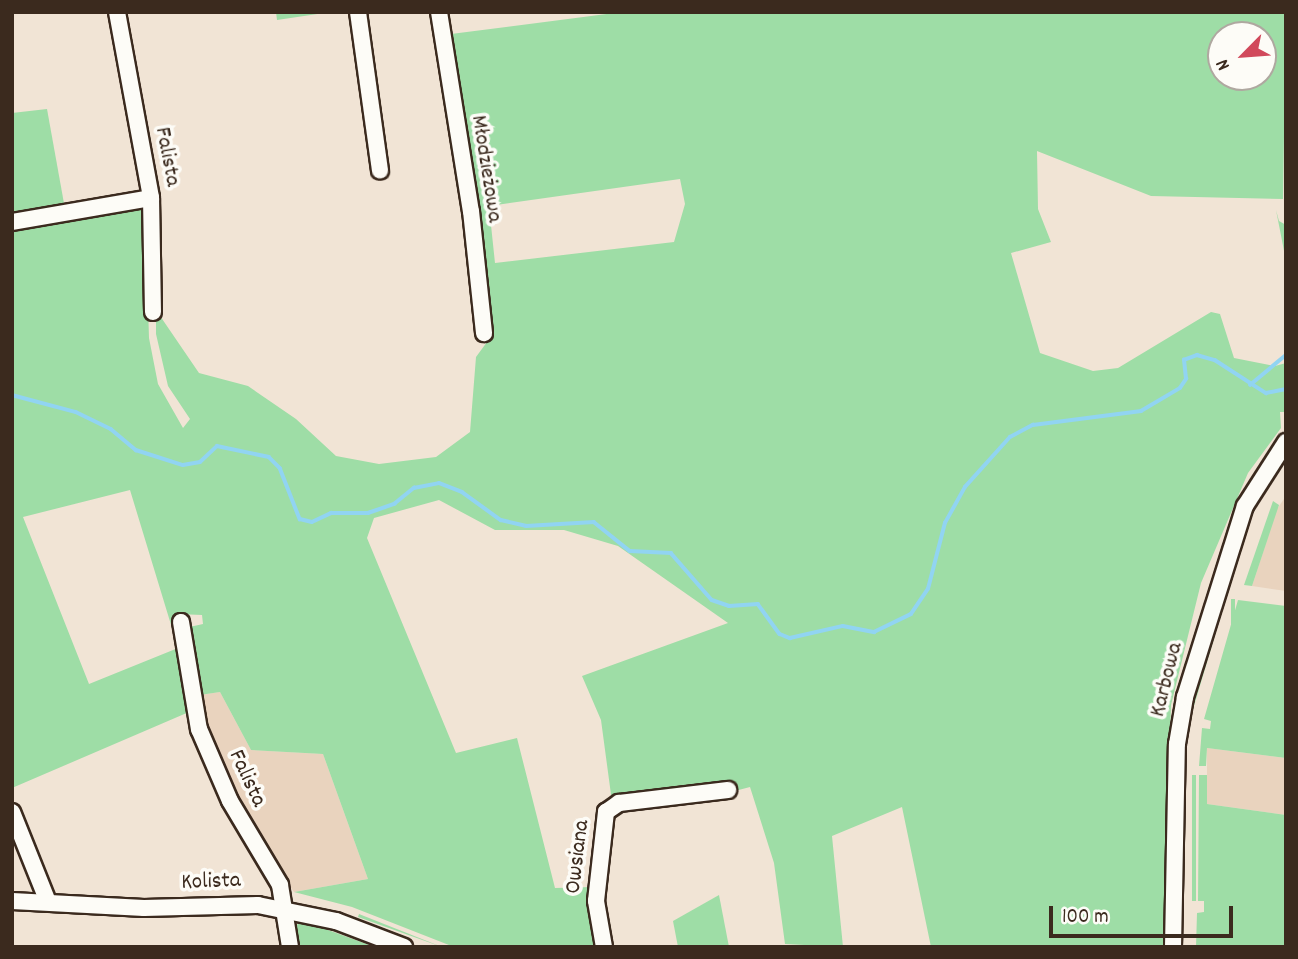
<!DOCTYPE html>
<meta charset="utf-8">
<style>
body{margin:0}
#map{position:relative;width:1298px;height:959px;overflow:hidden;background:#f1e4d5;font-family:Dekko,sans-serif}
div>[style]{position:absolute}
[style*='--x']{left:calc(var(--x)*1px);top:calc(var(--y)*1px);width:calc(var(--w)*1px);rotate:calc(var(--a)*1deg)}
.built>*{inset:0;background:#e9d3be}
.green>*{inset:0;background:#9edda6;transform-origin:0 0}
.stream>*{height:3.5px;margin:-1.75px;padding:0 1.75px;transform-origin:1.75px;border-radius:1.75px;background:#91d4f2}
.roads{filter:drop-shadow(2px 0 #3b2a1e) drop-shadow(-2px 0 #3b2a1e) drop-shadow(0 2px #3b2a1e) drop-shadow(0 -2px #3b2a1e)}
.minor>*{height:16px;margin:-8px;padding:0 8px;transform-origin:8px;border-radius:8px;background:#fdfcf7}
span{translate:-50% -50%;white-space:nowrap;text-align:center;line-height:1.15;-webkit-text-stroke:7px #fdfcf7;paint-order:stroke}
.street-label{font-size:23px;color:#3b2a1e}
.frame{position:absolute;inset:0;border:14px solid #3b2a1e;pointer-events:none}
.north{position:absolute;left:1207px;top:21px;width:70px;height:70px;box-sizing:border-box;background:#fdfcf7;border:2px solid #afa8a0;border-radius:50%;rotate:245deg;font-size:19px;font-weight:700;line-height:28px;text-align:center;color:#3b2a1e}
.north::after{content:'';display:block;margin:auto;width:24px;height:32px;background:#d1495b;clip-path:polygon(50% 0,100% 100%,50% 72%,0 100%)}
.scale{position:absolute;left:1049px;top:906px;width:184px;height:32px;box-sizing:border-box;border:4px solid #3b2a1e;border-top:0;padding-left:9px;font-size:21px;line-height:24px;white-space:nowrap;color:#3b2a1e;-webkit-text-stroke:5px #fdfcf7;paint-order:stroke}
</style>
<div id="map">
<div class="built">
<div style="clip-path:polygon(1286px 496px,1286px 591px,1252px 586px,1277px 509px)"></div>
<div style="clip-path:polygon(220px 692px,251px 750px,323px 754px,368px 879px,294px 892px,249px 830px,193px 696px)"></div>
<div style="clip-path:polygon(1207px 748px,1286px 758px,1286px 815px,1207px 804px)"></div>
</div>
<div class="green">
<div style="clip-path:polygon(276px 12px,331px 12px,277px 20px)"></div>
<div style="clip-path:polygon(evenodd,622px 12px,1286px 12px,1283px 199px,1151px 196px,1037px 151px,1038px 209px,1051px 242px,1011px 253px,1040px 353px,1093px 371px,1118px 368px,1211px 312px,1220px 314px,1234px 358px,1275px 366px,1286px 363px,1286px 412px,1280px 412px,1281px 428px,1248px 473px,1201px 583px,1171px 705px,1163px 947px,931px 947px,902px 807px,832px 836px,843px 947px,785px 944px,774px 863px,750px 787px,731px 792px,618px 794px,612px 802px,601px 720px,582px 676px,728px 623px,618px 546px,564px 530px,495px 530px,439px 500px,374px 518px,367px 538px,456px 753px,517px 738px,555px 888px,593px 887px,600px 947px,454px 947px,352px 907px,294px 892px,368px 879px,323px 754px,251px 750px,220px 692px,193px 696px,185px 628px,203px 624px,202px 615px,178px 614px,172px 628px,130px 490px,23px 517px,89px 684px,178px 648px,189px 712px,12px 788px,12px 227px,145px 204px,149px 338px,158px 384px,183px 428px,190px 419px,168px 386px,156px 334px,156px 310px,199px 373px,248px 386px,296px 419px,336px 456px,379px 464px,436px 457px,470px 432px,476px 357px,487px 342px,451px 34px,622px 12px,1221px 35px,1263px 35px,1263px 77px,1221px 77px,1221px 35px,622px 12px,680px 179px,685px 204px,674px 242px,495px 263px,489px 206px,680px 179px)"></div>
<div style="clip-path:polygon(47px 109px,65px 209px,12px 216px,12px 113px)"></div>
<div style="clip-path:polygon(1276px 210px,1279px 221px,1286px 225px,1286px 261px)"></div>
<div style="clip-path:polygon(1273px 501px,1279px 505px,1252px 586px,1244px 585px)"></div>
<div style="clip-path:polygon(1226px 598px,1191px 716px,1187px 716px,1222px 600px)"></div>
<div style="left:1231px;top:599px;width:4px;height:61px"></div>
<div style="clip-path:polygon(1238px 600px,1286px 606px,1286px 758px,1207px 748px,1206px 766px,1199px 766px,1202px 728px,1210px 729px,1211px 721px,1204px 719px)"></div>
<div style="left:1192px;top:775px;width:4px;height:126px"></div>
<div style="clip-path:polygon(1199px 775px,1207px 775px,1207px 804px,1286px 815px,1286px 947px,1196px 947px,1197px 913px,1204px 912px,1204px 901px,1198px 901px)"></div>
<div style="clip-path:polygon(719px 895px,729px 947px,678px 947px,673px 921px)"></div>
<div style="clip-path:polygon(359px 914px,442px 947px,358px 917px)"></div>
<div style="clip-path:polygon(301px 921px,306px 922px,375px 947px,295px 947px,294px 928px)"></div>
</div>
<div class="stream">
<div style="--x:1250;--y:385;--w:47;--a:-39.8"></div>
<div style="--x:12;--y:395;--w:66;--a:14.9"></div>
<div style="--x:76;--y:412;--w:39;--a:26"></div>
<div style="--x:111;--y:429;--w:33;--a:40"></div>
<div style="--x:136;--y:450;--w:49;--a:17.7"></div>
<div style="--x:183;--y:465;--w:17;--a:-10"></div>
<div style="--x:200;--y:462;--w:23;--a:-43"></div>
<div style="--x:217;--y:446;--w:53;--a:11.9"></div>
<div style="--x:269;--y:457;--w:16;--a:45"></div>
<div style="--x:280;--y:468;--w:55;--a:68.6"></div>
<div style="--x:300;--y:519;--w:12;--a:14"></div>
<div style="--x:312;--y:522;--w:21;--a:-25"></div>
<div style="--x:331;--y:513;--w:37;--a:0"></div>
<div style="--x:368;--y:513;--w:28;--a:-19"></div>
<div style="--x:394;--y:504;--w:26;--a:-39"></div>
<div style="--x:414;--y:488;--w:25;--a:-11"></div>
<div style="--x:439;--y:483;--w:25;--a:21"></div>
<div style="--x:462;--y:492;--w:48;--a:35.7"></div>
<div style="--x:501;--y:520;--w:26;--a:13"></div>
<div style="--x:526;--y:526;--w:68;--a:-3.4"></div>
<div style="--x:594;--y:522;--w:46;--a:38.9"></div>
<div style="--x:630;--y:551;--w:41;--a:2.8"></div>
<div style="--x:671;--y:553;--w:62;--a:48.9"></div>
<div style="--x:712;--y:600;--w:18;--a:19"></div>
<div style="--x:729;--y:606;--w:29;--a:-4"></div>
<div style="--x:758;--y:604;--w:37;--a:54"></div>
<div style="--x:780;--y:634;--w:11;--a:22"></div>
<div style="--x:790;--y:638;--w:54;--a:-12.8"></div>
<div style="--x:843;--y:626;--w:32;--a:11"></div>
<div style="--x:874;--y:632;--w:41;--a:-25.9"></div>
<div style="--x:911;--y:614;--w:30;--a:-56"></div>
<div style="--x:928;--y:589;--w:68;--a:-75.6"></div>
<div style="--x:945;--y:523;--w:41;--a:-60.9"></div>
<div style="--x:965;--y:487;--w:67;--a:-48"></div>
<div style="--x:1010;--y:437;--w:26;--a:-28"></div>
<div style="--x:1033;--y:425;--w:109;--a:-7.4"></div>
<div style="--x:1141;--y:411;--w:45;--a:-30.5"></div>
<div style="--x:1180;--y:388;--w:11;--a:-56"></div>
<div style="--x:1186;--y:379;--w:19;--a:-96"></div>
<div style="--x:1184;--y:360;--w:14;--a:-21"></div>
<div style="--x:1197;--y:355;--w:19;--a:16"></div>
<div style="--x:1215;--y:360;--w:61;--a:32.9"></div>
<div style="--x:1266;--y:393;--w:20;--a:-11"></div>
</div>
<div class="roads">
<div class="minor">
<div style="--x:117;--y:12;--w:189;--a:79.6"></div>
<div style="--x:151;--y:198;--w:114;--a:89"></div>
<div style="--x:358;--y:12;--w:160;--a:82.1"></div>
<div style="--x:439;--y:12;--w:202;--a:80.9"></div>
<div style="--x:471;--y:211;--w:123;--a:83.9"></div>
<div style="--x:12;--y:222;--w:141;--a:-9.8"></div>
<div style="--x:181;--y:622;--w:109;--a:80.5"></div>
<div style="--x:199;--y:729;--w:78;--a:66.7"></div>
<div style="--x:230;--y:801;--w:98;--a:59.2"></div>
<div style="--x:280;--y:885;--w:63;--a:80.8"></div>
<div style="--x:12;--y:812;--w:97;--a:68.2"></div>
<div style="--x:12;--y:901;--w:132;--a:3"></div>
<div style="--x:144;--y:908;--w:114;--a:-1.5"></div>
<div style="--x:258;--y:905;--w:80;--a:11.6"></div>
<div style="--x:336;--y:921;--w:73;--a:20.9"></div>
<div style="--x:604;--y:947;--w:47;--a:-99.9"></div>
<div style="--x:596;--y:901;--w:90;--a:-83.6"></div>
<div style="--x:606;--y:812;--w:16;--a:-35"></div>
<div style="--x:619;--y:803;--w:110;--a:-6.8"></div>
<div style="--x:1173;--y:947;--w:203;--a:-88.9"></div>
<div style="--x:1177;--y:744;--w:48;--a:-80.3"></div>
<div style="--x:1185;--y:697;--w:200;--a:-72.6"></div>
<div style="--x:1245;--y:506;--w:76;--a:-57.4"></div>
</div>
</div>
<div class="street-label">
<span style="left:166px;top:157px;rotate:79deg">Falista</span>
<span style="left:485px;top:169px;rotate:81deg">Młodzieżowa</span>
<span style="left:1168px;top:680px;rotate:-76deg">Karbowa</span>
<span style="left:246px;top:779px;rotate:65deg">Falista</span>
<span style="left:579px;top:857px;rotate:-83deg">Owsiana</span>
<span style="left:211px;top:883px;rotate:-2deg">Kolista</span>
</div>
<div class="frame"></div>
<div class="north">N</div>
<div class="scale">100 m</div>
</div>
